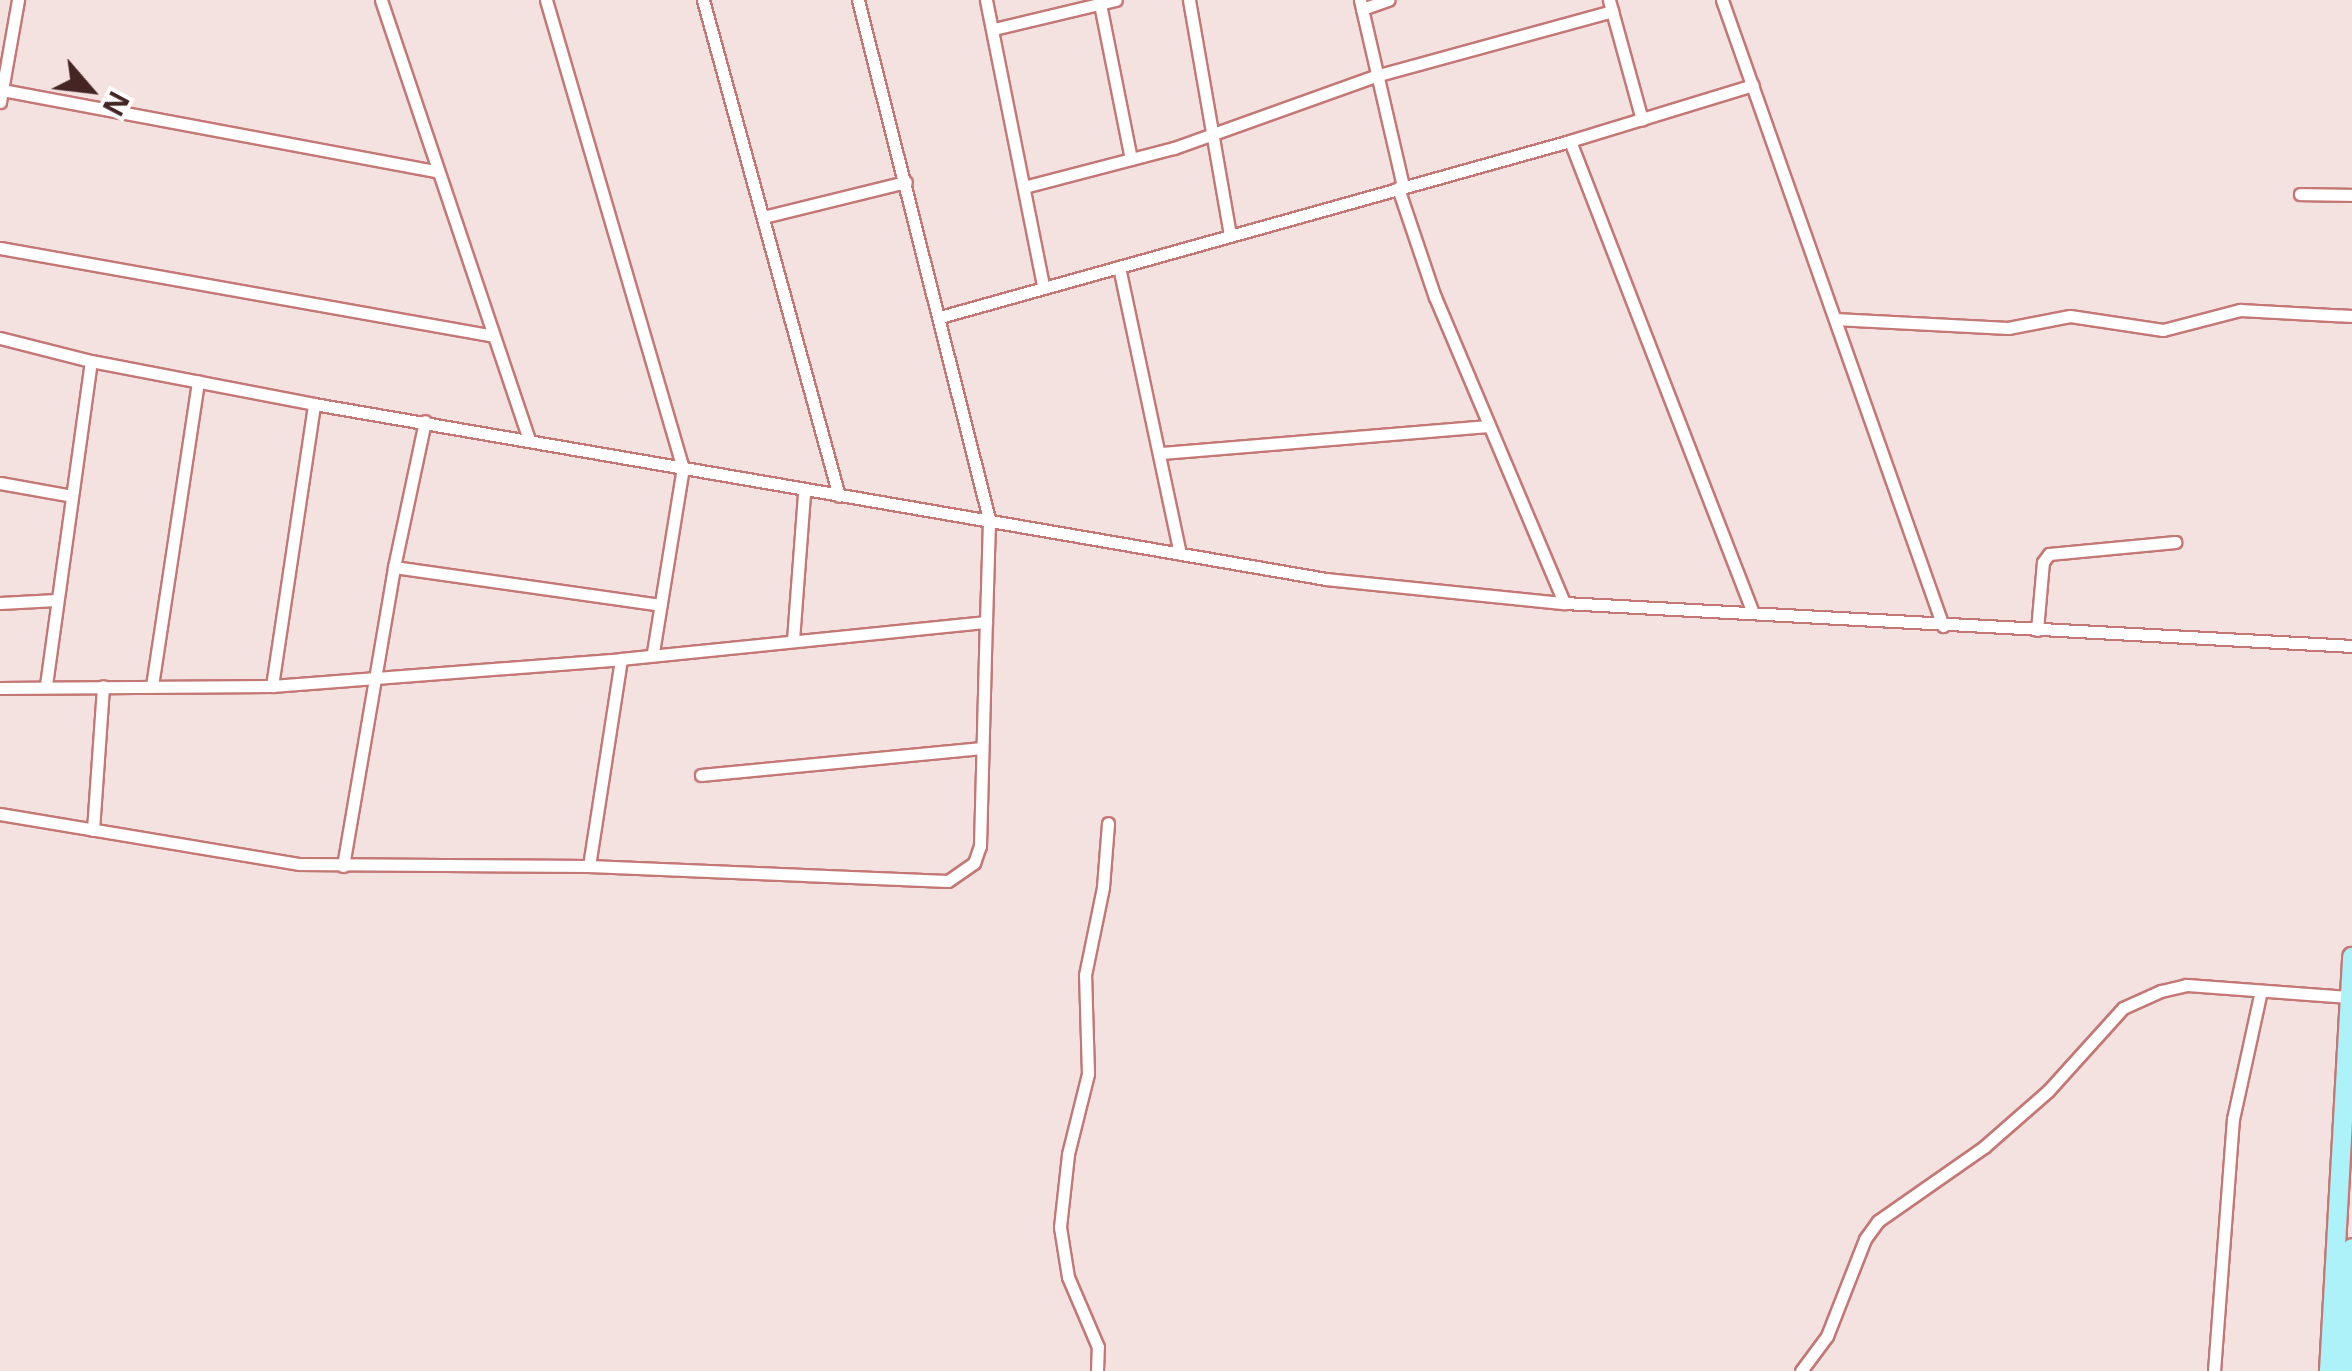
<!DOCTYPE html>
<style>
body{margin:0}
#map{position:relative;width:2352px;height:1371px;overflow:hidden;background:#f4e2e1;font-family:"Open Sans",sans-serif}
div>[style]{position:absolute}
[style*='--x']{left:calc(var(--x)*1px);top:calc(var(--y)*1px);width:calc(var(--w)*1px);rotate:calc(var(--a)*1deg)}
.roads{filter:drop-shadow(2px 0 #c47875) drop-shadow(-2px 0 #c47875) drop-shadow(0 2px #c47875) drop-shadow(0 -2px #c47875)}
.minor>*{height:11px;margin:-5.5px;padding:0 5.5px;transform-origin:5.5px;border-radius:5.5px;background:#fff}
.primary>*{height:18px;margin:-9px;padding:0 9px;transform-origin:9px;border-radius:9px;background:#adf2f8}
span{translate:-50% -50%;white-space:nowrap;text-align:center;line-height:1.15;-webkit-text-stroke:8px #fff;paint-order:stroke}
.north{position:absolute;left:40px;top:40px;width:100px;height:100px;-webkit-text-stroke:8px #fff;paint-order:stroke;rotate:118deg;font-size:28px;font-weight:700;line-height:40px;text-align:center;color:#442524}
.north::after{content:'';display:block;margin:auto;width:35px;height:45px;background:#442524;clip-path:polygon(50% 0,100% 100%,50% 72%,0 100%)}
</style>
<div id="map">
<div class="roads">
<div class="minor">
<div style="--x:381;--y:0;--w:463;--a:71.4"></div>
<div style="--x:546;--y:0;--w:487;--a:73.7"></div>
<div style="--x:683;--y:467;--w:188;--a:99.2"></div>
<div style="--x:703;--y:0;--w:514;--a:74.67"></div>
<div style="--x:986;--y:0;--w:291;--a:78.7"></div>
<div style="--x:1189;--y:0;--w:239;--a:80.1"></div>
<div style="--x:1360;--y:0;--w:191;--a:77"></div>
<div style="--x:1609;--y:0;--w:124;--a:74.6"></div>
<div style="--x:1722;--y:0;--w:664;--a:70.56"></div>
<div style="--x:1100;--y:4;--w:158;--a:78.7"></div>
<div style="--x:1362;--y:9;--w:28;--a:-19"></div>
<div style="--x:994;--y:29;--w:125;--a:-13.4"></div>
<div style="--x:2;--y:90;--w:441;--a:10.6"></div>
<div style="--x:0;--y:102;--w:104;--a:-80"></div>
<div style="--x:1570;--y:141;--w:506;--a:68.81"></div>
<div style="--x:1024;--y:187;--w:155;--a:-14.6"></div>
<div style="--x:1174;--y:148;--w:214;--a:-19.7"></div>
<div style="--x:1375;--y:76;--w:246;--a:-15.3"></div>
<div style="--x:1398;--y:188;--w:115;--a:71.3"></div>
<div style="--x:1435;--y:297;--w:332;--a:67.1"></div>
<div style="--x:2300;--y:194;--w:52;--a:1.1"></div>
<div style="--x:763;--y:217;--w:147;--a:-13.8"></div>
<div style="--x:0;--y:248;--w:500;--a:10.1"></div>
<div style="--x:1119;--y:267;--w:293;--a:78"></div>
<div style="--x:940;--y:317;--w:654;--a:-15.61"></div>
<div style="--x:1570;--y:141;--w:191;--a:-17"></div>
<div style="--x:1835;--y:319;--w:173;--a:3"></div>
<div style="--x:2008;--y:328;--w:63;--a:-11"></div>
<div style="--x:2070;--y:316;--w:94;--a:8.6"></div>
<div style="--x:2163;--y:330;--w:80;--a:-14.6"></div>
<div style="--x:2240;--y:310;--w:112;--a:3.1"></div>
<div style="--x:0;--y:338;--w:94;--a:14.2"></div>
<div style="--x:91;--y:361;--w:227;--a:10.9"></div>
<div style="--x:314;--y:404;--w:1027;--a:9.81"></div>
<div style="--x:1326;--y:579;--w:239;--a:5.8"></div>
<div style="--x:1564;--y:603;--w:789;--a:3.12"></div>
<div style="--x:1161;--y:453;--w:329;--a:-4.7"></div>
<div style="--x:0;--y:483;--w:73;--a:10.2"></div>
<div style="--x:394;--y:567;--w:269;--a:8.1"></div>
<div style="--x:0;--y:603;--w:56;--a:-3.1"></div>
<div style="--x:2037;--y:630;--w:68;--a:-85"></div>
<div style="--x:2043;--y:562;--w:10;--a:-53"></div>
<div style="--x:2049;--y:554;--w:127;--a:-5.4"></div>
<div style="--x:793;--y:640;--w:148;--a:-85.7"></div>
<div style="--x:46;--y:685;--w:327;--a:-82.1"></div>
<div style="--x:152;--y:686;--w:308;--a:-81.4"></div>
<div style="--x:272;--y:686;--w:285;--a:-81.5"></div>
<div style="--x:0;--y:688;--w:272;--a:-0.4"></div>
<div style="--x:272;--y:686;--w:350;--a:-4.4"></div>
<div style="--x:621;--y:659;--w:367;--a:-5.8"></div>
<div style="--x:986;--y:622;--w:103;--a:-88.3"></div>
<div style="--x:989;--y:519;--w:535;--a:-104.17"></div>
<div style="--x:701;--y:775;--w:282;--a:-5.5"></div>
<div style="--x:0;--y:814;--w:303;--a:9.5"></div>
<div style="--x:299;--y:864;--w:290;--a:0.4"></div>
<div style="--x:589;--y:866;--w:359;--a:2.4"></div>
<div style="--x:948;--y:881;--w:32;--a:-35"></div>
<div style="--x:974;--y:863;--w:18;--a:-71"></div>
<div style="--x:980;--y:846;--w:224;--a:-88.5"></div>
<div style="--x:93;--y:830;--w:144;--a:-86"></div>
<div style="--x:343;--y:866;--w:303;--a:-80.3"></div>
<div style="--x:394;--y:567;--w:149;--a:-78"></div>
<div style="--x:589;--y:866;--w:209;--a:-81.2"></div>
<div style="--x:1097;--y:1371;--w:24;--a:-88"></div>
<div style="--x:1098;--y:1347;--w:76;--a:-113.2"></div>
<div style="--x:1068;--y:1277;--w:51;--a:-99.1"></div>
<div style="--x:1060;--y:1227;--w:73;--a:-83.7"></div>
<div style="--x:1068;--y:1154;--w:82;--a:-76"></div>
<div style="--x:1088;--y:1074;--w:99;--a:-91.7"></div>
<div style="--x:1085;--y:975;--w:90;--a:-78.4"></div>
<div style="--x:1103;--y:887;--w:64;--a:-85.5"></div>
<div style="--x:1801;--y:1371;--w:44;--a:-53.4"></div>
<div style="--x:1827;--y:1336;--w:104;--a:-68.6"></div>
<div style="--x:1865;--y:1239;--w:22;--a:-54"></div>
<div style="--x:1878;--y:1221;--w:129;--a:-34.9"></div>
<div style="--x:1984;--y:1147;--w:85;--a:-41.2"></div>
<div style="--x:2048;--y:1091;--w:112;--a:-47.9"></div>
<div style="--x:2123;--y:1008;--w:42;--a:-24.1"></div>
<div style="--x:2161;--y:991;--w:26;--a:-13"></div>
<div style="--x:2186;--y:985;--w:164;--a:4.2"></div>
<div style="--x:2214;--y:1371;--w:253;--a:-85.7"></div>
<div style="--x:2233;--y:1119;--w:131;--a:-77.7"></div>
</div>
<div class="primary">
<div style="--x:2329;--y:1371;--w:415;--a:-86.8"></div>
<div style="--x:2345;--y:1371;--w:123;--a:-86.7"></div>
</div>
</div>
<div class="north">N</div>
</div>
